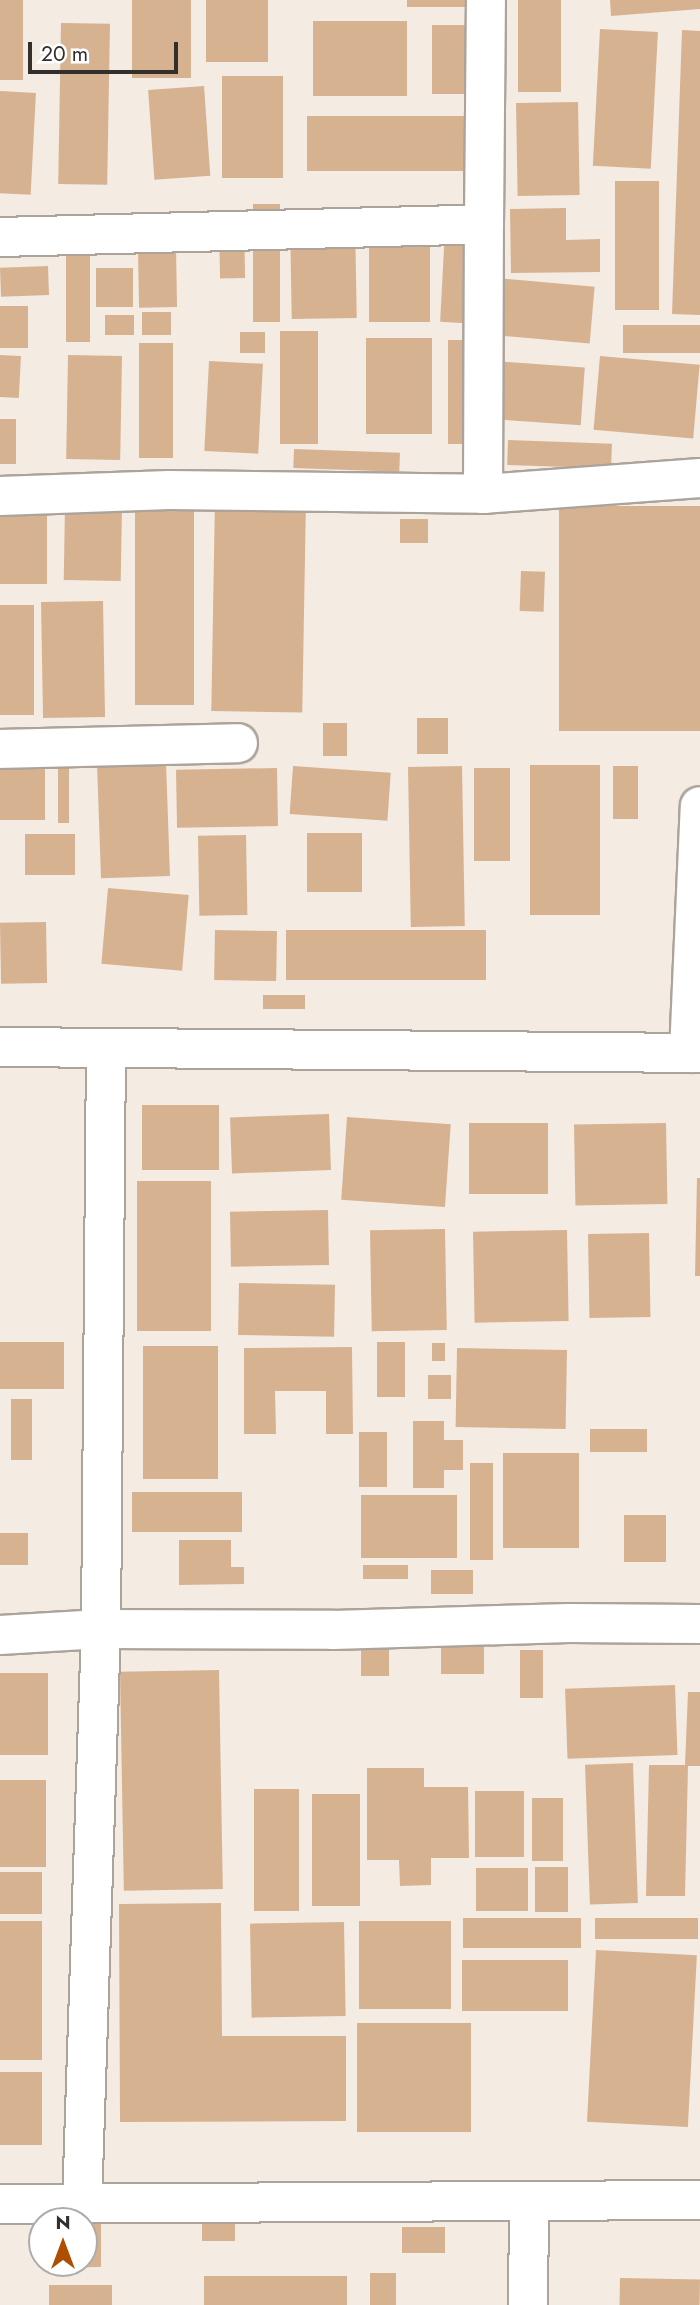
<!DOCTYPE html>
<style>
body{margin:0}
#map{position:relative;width:700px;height:2305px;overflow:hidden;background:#f4ebe3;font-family:Jost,sans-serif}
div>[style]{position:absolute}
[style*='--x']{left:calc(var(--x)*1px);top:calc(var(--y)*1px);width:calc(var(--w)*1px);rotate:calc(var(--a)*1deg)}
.building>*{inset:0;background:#d7b290;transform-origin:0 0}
.roads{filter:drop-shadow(2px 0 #aca39b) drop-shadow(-2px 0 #aca39b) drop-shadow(0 2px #aca39b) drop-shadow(0 -2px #aca39b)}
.minor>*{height:38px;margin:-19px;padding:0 19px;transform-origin:19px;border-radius:19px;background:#fff}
span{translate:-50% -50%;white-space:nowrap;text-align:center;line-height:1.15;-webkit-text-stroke:7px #fff;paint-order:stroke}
.north{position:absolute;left:28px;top:2207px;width:70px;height:70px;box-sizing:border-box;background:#fff;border:2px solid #adacab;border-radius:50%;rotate:0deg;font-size:19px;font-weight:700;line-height:28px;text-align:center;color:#322f2c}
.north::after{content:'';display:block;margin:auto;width:24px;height:32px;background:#ad4e00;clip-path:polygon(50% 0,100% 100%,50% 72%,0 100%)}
.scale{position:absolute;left:28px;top:42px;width:150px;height:32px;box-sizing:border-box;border:4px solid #322f2c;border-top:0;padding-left:9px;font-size:21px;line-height:24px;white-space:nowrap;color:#322f2c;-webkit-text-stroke:5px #fff;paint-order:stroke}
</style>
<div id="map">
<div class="building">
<div style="left:0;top:0;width:23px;height:80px"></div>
<div style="left:132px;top:0;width:59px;height:78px"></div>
<div style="left:206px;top:0;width:62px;height:62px"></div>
<div style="left:407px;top:0;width:66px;height:7px"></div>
<div style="left:518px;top:0;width:43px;height:92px"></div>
<div style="clip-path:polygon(610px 0,700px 0,700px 9px,611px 16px)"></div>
<div style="left:407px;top:21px;width:75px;height:94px;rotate:90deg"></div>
<div style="left:61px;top:23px;width:49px;height:161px;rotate:1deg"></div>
<div style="left:476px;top:25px;width:69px;height:44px;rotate:90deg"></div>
<div style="left:600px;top:29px;width:58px;height:137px;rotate:3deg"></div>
<div style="clip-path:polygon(682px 30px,700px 31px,700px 315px,672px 314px)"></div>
<div style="left:222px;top:76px;width:61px;height:102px"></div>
<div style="left:204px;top:86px;width:90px;height:56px;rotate:86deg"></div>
<div style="left:0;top:91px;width:36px;height:102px;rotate:3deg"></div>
<div style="left:578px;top:102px;width:93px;height:62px;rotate:89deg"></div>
<div style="left:307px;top:116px;width:165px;height:55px"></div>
<div style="left:615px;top:181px;width:44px;height:129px"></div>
<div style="left:253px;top:204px;width:27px;height:118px"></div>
<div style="clip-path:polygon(566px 208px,566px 240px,600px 239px,600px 272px,511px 273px,510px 209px)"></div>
<div style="left:446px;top:210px;width:34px;height:112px;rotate:3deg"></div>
<div style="left:244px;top:217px;width:61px;height:25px;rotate:89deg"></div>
<div style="left:369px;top:217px;width:61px;height:105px"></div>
<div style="left:355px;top:219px;width:99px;height:65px;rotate:89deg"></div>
<div style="left:66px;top:234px;width:24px;height:108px"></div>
<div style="left:176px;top:248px;width:59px;height:38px;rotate:89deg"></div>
<div style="left:48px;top:266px;width:29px;height:48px;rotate:88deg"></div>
<div style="left:96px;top:268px;width:37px;height:39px"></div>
<div style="left:496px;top:278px;width:99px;height:57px;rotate:5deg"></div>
<div style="left:0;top:306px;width:28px;height:42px"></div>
<div style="left:142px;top:312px;width:29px;height:23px"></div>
<div style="left:105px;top:315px;width:29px;height:20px"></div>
<div style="left:700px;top:325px;width:28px;height:77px;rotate:90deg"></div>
<div style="left:280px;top:331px;width:38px;height:113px"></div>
<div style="left:240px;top:332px;width:25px;height:21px"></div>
<div style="left:366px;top:338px;width:66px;height:96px"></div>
<div style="left:448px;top:340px;width:32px;height:104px"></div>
<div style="left:139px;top:343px;width:34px;height:115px"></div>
<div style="left:0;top:355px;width:21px;height:42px;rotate:3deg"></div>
<div style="left:68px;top:355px;width:54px;height:104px;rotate:1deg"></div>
<div style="left:600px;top:356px;width:100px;height:74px;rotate:5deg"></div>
<div style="left:209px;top:361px;width:54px;height:90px;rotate:3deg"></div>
<div style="left:493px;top:361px;width:92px;height:58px;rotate:4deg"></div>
<div style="left:0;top:419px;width:16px;height:45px"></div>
<div style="left:508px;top:440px;width:104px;height:25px;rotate:2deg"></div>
<div style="left:294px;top:449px;width:106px;height:19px;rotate:2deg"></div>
<div style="left:215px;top:498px;width:91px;height:213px;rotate:1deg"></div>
<div style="left:135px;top:502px;width:59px;height:203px"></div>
<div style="left:65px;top:506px;width:57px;height:74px;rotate:1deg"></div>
<div style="left:559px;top:506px;width:141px;height:225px"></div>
<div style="left:0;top:511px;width:47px;height:73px"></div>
<div style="left:400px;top:519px;width:28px;height:24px"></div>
<div style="left:521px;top:571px;width:24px;height:40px;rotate:2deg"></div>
<div style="left:103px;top:601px;width:116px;height:62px;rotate:89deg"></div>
<div style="left:0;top:605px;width:34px;height:110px"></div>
<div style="left:417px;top:718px;width:31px;height:36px"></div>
<div style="left:347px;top:723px;width:33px;height:24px;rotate:90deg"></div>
<div style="left:58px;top:756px;width:11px;height:67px"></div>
<div style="left:0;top:761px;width:45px;height:59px"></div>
<div style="left:166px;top:762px;width:114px;height:69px;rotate:88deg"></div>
<div style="left:530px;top:765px;width:70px;height:150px"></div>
<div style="left:293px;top:766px;width:98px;height:48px;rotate:4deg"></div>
<div style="left:462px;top:766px;width:160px;height:54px;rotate:89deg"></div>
<div style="left:613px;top:766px;width:25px;height:53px"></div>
<div style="left:277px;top:768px;width:58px;height:101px;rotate:89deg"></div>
<div style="left:474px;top:768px;width:36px;height:93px"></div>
<div style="left:307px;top:833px;width:55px;height:59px"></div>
<div style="left:25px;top:834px;width:50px;height:41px"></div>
<div style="left:246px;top:835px;width:80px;height:48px;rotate:89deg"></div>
<div style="left:108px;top:888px;width:81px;height:76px;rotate:5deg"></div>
<div style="left:46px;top:922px;width:61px;height:46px;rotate:89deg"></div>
<div style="left:215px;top:930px;width:62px;height:50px;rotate:1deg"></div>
<div style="left:286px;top:930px;width:200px;height:50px"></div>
<div style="left:263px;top:995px;width:42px;height:14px"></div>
<div style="left:142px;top:1105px;width:77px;height:65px"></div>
<div style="left:329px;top:1114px;width:56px;height:99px;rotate:88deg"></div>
<div style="left:347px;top:1117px;width:104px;height:83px;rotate:4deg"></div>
<div style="left:469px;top:1123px;width:79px;height:71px"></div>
<div style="left:666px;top:1123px;width:81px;height:92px;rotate:89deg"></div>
<div style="clip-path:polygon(697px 1178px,700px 1178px,700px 1276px,695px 1276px)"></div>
<div style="left:137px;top:1181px;width:74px;height:150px"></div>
<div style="left:328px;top:1210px;width:55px;height:98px;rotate:89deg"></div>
<div style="left:445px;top:1229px;width:101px;height:75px;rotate:89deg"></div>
<div style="left:567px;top:1230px;width:91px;height:94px;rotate:89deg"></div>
<div style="left:649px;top:1233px;width:84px;height:61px;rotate:89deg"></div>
<div style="left:239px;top:1283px;width:96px;height:52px;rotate:1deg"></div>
<div style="left:0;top:1342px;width:64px;height:47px"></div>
<div style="left:377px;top:1342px;width:28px;height:55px"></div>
<div style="left:445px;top:1343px;width:18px;height:13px;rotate:90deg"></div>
<div style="left:143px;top:1346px;width:75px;height:133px"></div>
<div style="clip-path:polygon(352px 1347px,353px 1434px,326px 1434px,326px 1391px,275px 1391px,276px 1434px,244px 1434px,244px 1348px)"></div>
<div style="left:457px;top:1348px;width:110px;height:79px;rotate:1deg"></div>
<div style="left:428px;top:1375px;width:23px;height:24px"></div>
<div style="left:11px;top:1399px;width:21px;height:61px"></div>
<div style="clip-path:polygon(413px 1421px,444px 1421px,444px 1440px,463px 1440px,463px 1470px,444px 1470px,444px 1488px,413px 1488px)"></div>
<div style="left:647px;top:1429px;width:23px;height:57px;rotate:90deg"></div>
<div style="left:359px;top:1432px;width:28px;height:55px"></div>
<div style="left:503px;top:1453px;width:76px;height:95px"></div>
<div style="left:470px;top:1463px;width:23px;height:97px"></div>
<div style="left:132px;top:1492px;width:110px;height:40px"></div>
<div style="left:361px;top:1495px;width:96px;height:63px"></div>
<div style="left:624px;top:1515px;width:42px;height:47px"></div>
<div style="left:0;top:1533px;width:28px;height:32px"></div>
<div style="clip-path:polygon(179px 1540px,231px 1540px,231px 1567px,244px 1567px,244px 1584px,179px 1585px)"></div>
<div style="left:363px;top:1565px;width:45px;height:14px"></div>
<div style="left:431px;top:1570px;width:42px;height:24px"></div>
<div style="left:441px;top:1637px;width:43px;height:37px"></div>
<div style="left:389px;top:1641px;width:35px;height:28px;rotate:90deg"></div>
<div style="left:520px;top:1650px;width:23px;height:48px"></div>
<div style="left:219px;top:1670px;width:219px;height:99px;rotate:89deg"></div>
<div style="left:0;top:1673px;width:48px;height:82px"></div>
<div style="left:675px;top:1685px;width:70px;height:110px;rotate:88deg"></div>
<div style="clip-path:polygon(688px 1692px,700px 1692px,700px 1766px,688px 1766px,685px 1896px,646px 1896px,649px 1765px,685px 1765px)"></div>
<div style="left:633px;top:1763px;width:140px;height:48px;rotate:88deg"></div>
<div style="clip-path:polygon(367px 1768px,424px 1768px,424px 1787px,468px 1787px,469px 1858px,431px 1858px,431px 1885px,400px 1886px,399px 1860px,367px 1860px)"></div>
<div style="left:46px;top:1780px;width:87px;height:46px;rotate:90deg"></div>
<div style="left:299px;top:1789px;width:122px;height:45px;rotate:90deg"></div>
<div style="left:475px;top:1791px;width:49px;height:66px"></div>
<div style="left:312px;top:1794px;width:48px;height:112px"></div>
<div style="left:532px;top:1798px;width:31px;height:63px"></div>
<div style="left:535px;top:1867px;width:33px;height:45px"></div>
<div style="left:476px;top:1868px;width:52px;height:43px"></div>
<div style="left:42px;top:1872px;width:42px;height:42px;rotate:90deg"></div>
<div style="clip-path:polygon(221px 1903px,222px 2036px,346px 2036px,346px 2121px,120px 2122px,119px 1904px)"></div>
<div style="left:581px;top:1918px;width:30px;height:118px;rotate:90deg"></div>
<div style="left:698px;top:1918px;width:21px;height:103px;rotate:90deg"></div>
<div style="left:0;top:1921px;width:42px;height:139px"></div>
<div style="left:359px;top:1921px;width:92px;height:88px"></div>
<div style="left:344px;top:1922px;width:94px;height:94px;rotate:89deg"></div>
<div style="left:596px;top:1950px;width:101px;height:172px;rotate:3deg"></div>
<div style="left:462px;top:1960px;width:106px;height:51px"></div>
<div style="left:357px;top:2023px;width:114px;height:109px"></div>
<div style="left:0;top:2072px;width:42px;height:73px"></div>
<div style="clip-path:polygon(101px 2214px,101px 2267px,47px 2268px,47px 2263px,84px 2263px,84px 2221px)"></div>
<div style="left:202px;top:2217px;width:33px;height:24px"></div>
<div style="left:402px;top:2227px;width:43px;height:26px"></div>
<div style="left:370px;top:2273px;width:26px;height:32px"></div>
<div style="left:204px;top:2276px;width:143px;height:29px"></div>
<div style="left:620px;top:2278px;width:80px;height:27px;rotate:1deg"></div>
<div style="left:49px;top:2285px;width:63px;height:20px"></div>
</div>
<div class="roads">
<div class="minor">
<div style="--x:0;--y:237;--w:484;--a:-1.5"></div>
<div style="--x:484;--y:224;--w:224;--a:-89.5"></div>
<div style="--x:483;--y:494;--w:270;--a:-89.8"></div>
<div style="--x:0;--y:496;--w:169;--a:-2"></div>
<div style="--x:169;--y:490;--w:314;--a:0.7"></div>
<div style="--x:483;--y:494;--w:218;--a:-4.2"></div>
<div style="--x:0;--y:749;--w:238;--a:-1.4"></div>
<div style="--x:0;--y:1047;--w:700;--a:0.49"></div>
<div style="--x:689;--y:1053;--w:247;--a:-87.5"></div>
<div style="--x:0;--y:1635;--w:101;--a:-3.4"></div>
<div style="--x:101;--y:1629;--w:232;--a:0.2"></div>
<div style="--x:333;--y:1630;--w:236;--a:-1.7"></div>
<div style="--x:569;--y:1623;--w:131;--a:0.4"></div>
<div style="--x:0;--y:2204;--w:700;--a:-0.33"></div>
<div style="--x:82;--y:2204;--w:575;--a:-88.11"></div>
<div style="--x:101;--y:1629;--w:581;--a:-89.51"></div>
<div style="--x:528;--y:2305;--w:101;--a:-89.4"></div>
</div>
</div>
<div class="north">N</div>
<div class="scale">20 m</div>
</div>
